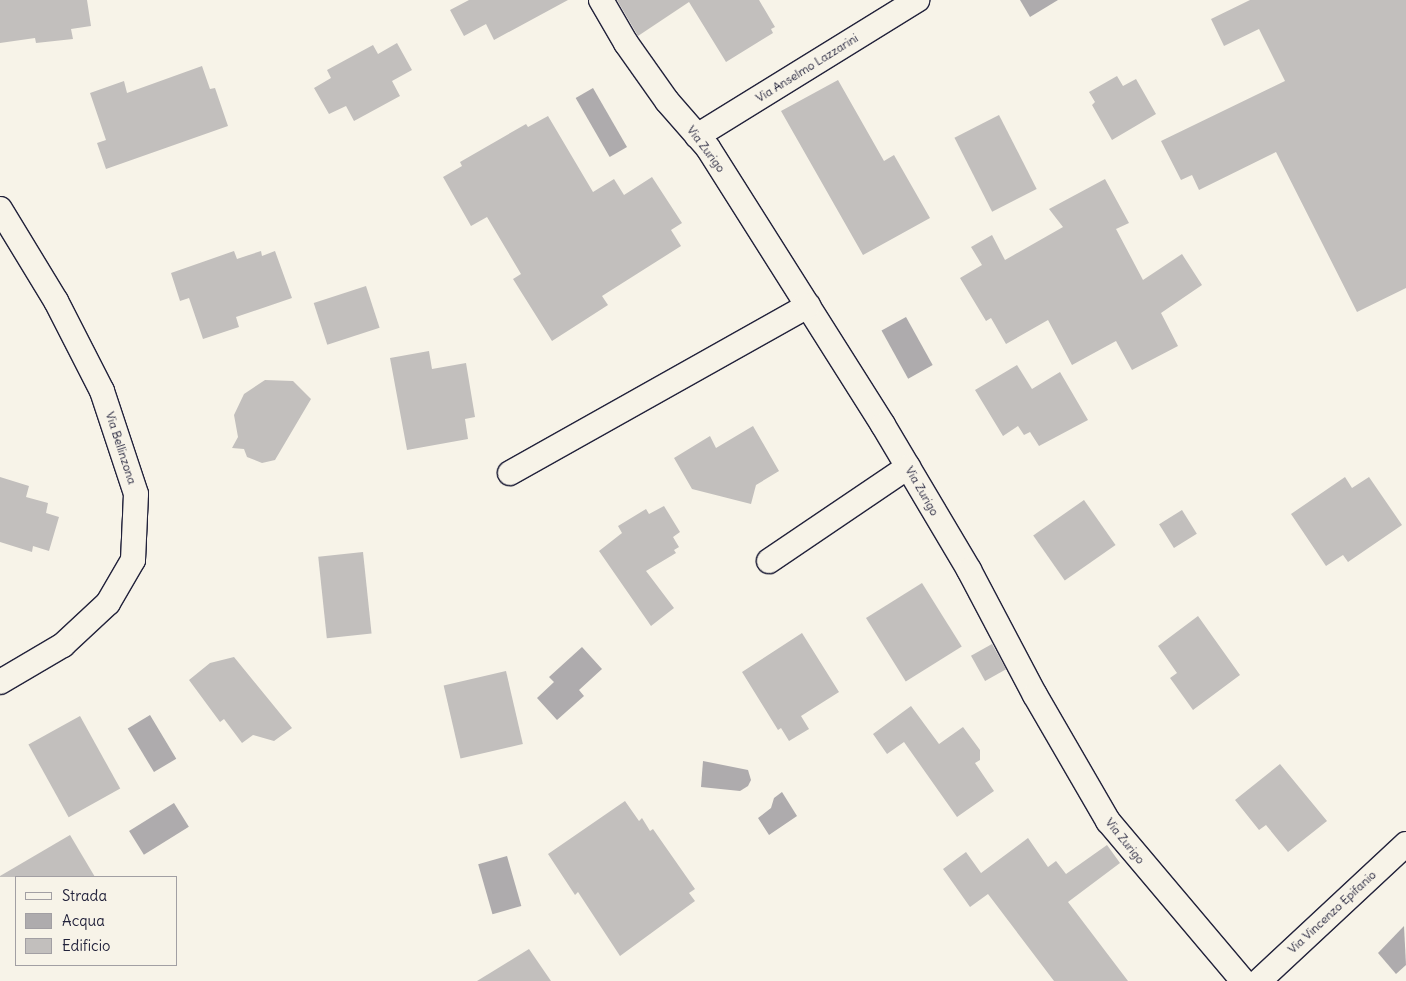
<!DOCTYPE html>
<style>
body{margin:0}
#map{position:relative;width:1406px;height:981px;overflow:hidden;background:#f7f3e8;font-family:Delius,sans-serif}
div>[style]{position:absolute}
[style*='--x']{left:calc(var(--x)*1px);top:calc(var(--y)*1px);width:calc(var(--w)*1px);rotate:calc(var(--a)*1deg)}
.water>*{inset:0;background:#aeabad;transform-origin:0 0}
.building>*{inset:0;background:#c2bfbd;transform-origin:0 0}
.roads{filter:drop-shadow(1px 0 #22223b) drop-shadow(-1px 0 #22223b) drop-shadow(0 1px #22223b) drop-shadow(0 -1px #22223b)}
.street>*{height:24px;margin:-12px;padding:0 12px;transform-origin:12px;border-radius:12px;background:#f7f3e8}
span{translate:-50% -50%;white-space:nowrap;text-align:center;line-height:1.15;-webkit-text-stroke:5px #f7f3e8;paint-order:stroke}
.street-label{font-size:12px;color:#22223b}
.legend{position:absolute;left:15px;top:876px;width:162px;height:90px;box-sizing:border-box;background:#f7f3e8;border:1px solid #a29fa3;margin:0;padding:6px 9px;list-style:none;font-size:15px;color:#22223b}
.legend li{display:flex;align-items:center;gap:10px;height:25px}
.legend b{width:25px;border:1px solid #a29fa3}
</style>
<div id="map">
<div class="water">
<div style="clip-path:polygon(1020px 0,1058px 0,1030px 17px)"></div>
<div style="left:593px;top:88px;width:68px;height:20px;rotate:60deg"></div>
<div style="left:906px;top:317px;width:55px;height:28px;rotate:61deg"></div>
<div style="clip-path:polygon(582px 647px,602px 669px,579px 690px,584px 696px,557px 720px,537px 698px,554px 682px,549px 677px)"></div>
<div style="left:150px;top:715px;width:51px;height:26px;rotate:59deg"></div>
<div style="clip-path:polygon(703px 761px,748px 770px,751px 780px,748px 786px,740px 791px,701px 787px)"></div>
<div style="clip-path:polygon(782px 792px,797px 816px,769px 835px,758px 818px,771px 808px,774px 798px)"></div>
<div style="left:174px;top:803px;width:28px;height:53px;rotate:58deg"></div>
<div style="left:507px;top:856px;width:52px;height:30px;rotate:74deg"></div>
<div style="clip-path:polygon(1404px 926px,1406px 965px,1396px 974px,1378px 953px)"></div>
</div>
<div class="building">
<div style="clip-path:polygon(0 0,87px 0,91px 26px,71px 29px,73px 39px,36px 43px,35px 38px,0 43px)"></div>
<div style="clip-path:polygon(469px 0,568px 0,494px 40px,486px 24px,464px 36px,450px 10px)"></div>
<div style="clip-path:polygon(617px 0,759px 0,775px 27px,771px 29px,773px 33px,726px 62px,689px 2px,638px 36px)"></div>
<div style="clip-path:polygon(1250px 0,1406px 0,1406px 288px,1357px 312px,1276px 152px,1199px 190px,1192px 175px,1181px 180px,1161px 141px,1285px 81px,1259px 29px,1224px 46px,1211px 19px)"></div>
<div style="clip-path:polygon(397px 43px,412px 70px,392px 81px,400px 96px,354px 121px,346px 106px,329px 114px,314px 88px,331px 78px,327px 70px,373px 45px,378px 54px)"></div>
<div style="clip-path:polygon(202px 66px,210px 89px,215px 88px,228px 126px,106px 169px,97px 143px,106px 140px,90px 93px,124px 81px,127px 93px)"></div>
<div style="clip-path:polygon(1117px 76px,1123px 86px,1136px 79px,1156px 114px,1112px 140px,1092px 105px,1095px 102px,1089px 92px)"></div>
<div style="clip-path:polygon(838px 80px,884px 161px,894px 155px,930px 218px,863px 255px,781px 111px)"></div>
<div style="left:999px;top:115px;width:83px;height:50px;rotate:63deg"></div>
<div style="clip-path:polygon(548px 116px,593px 192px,614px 179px,624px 195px,652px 177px,682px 223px,671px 230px,681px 246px,602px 296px,608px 305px,552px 341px,513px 279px,521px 274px,487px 217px,471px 226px,443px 177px,462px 166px,460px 162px,526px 124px,528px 127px)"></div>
<div style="clip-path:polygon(1105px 179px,1129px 223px,1116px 229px,1143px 280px,1182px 254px,1202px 285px,1161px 313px,1178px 346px,1132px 370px,1116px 341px,1072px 365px,1048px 320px,1006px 344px,991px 318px,986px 321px,960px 278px,982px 265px,971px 247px,992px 235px,1005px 260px,1063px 227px,1049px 209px)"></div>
<div style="clip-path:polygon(234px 251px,237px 259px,261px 251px,262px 256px,275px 251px,292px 298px,236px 317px,239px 327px,203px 339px,189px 298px,180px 301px,171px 273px)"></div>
<div style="left:366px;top:286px;width:44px;height:55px;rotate:72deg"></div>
<div style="clip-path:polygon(429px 351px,432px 369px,466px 363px,475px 417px,465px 419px,468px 439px,407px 450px,390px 358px)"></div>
<div style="clip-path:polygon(1017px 365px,1032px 389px,1060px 372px,1088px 420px,1039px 446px,1030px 432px,1024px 435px,1018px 426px,1003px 436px,975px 390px)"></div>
<div style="clip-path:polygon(265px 380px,293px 381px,311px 399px,275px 460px,262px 463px,247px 457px,244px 449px,232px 448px,238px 437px,234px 415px,244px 394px)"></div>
<div style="clip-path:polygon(753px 426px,779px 471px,756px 485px,751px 504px,692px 489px,674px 458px,710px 436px,716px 448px)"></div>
<div style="clip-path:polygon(0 477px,29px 486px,26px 497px,48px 503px,46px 513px,59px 517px,49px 551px,33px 546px,32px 552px,0 542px)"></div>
<div style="clip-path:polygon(1345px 477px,1352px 488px,1369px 477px,1402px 525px,1348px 562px,1343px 555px,1326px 566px,1291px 514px)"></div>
<div style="left:1084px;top:500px;width:55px;height:62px;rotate:55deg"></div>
<div style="clip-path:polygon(664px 506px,680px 532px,673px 537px,679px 547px,674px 550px,676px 553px,646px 571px,674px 608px,651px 626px,599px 551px,622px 533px,618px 526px,646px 509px,649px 514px)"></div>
<div style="left:1182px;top:510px;width:28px;height:27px;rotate:58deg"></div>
<div style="left:363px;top:552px;width:82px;height:45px;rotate:84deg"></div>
<div style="left:922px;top:583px;width:75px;height:66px;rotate:58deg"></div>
<div style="clip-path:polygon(1198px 616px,1240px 675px,1193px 710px,1170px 678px,1177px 673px,1158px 646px)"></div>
<div style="clip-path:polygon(802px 633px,839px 692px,801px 716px,809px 729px,789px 741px,781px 728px,778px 730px,742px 672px)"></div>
<div style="left:992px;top:644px;width:29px;height:24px;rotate:61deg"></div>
<div style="clip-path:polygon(234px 657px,292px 728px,274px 741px,253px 735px,242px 743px,224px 719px,220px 722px,189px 680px,210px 663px)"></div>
<div style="left:506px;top:671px;width:75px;height:64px;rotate:77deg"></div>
<div style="clip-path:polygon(911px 706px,939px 744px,963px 727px,980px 750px,980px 760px,975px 763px,994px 791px,957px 817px,904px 742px,887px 754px,873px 734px)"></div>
<div style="left:80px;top:716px;width:83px;height:59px;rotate:61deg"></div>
<div style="clip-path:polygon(1280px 764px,1327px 821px,1288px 852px,1266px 825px,1259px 830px,1235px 800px)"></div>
<div style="clip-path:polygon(625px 801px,639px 821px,642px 818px,650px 831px,653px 829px,695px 889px,689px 893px,695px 901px,620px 956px,578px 892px,575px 895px,548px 854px)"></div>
<div style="clip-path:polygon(70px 835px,95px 877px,0 877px,0 876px)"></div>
<div style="clip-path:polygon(1028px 838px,1048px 867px,1056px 861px,1066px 874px,1107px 845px,1120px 863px,1068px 902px,1128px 981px,1054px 981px,988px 894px,970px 907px,943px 869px,966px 852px,981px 873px)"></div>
<div style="clip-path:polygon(529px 949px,551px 981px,477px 981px)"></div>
</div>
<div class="roads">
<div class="street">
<div style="--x:601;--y:0;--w:50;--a:59.8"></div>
<div style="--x:626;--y:43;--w:71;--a:54.7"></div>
<div style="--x:667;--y:101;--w:62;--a:48.9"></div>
<div style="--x:708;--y:148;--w:328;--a:57.7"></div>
<div style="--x:883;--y:425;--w:169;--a:59.3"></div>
<div style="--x:969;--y:570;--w:141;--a:62.2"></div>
<div style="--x:1035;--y:695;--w:146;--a:59.9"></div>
<div style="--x:1108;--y:821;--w:209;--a:49.8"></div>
<div style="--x:697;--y:136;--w:259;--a:-31.7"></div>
<div style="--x:0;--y:209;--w:108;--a:58.7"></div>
<div style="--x:56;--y:301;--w:101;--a:62.9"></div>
<div style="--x:102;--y:391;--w:108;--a:71.7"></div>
<div style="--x:136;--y:494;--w:66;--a:92.6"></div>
<div style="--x:133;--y:560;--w:50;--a:120.2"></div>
<div style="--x:108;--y:603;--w:62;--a:137"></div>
<div style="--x:63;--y:645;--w:73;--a:149.6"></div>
<div style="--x:510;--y:473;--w:342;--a:-29.3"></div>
<div style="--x:769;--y:561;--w:168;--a:-34.1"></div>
<div style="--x:1259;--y:981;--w:201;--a:-43"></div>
</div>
</div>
<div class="street-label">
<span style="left:807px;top:68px;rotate:-32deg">Via Anselmo Lazzarini</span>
<span style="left:706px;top:149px;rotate:53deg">Via Zurigo</span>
<span style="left:121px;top:448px;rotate:72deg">Via Bellinzona</span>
<span style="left:922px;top:491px;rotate:60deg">Via Zurigo</span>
<span style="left:1125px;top:841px;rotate:51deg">Via Zurigo</span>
<span style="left:1332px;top:912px;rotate:-43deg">Via Vincenzo Epifanio</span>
</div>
<ul class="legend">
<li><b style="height:6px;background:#f7f3e8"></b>Strada</li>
<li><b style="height:14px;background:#aeabad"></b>Acqua</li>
<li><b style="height:14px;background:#c2bfbd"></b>Edificio</li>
</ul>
</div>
